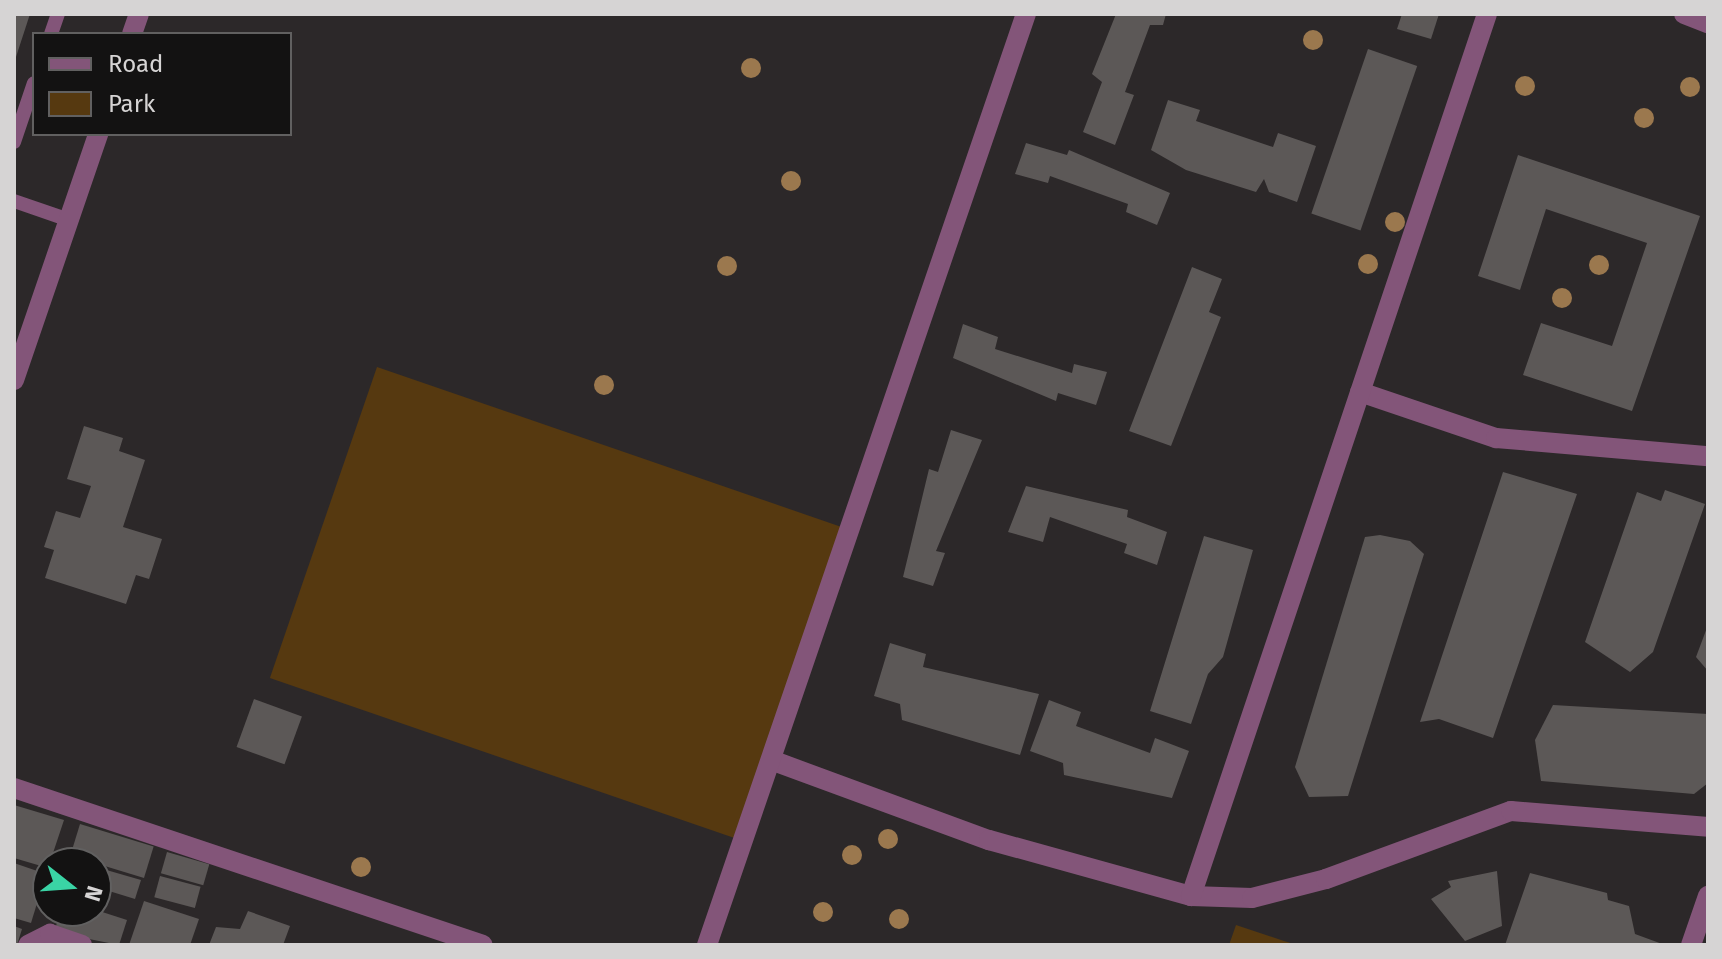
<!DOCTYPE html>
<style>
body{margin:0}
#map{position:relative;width:1722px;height:959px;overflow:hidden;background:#2c2829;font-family:"Fira Sans",sans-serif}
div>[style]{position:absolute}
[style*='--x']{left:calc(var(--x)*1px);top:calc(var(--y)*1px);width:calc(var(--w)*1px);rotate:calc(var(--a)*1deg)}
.green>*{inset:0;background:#563910;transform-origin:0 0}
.building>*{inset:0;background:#5c5857;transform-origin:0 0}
.lane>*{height:14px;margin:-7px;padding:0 7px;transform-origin:7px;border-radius:7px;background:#835579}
.street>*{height:20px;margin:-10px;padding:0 10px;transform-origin:10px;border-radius:10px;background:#835579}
.trees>*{width:20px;height:20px;margin:-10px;border-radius:50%;background:#9b784e}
span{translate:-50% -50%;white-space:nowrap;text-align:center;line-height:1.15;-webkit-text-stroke:6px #131212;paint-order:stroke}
.frame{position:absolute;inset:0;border:16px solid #d6d4d4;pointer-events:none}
.legend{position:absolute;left:32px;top:32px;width:260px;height:104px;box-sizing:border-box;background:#131212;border:2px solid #616060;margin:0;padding:10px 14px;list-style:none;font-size:24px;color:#d6d4d4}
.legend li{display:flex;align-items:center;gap:16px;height:40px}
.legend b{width:40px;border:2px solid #616060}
.north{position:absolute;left:32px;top:847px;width:80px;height:80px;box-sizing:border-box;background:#131212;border:2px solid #616060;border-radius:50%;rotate:107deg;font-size:22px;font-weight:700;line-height:32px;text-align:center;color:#d6d4d4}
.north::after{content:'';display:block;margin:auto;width:28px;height:36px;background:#3ad4a5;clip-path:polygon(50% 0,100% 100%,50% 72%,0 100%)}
</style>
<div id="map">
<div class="green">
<div style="left:377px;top:367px;width:499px;height:329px;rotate:19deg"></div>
<div style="clip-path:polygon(1236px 925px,1284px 941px,1297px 945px,1229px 945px)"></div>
</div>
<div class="building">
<div style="clip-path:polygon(14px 14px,30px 14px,15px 60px,14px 60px)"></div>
<div style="clip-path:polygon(1116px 14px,1166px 14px,1163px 25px,1150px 25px,1125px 92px,1134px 95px,1115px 145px,1083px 132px,1102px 82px,1092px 74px)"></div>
<div style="clip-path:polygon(1402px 14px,1439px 14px,1431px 39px,1397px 29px)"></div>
<div style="left:1368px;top:49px;width:52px;height:174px;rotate:19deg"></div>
<div style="clip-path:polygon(1168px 100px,1200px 110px,1196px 121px,1273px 147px,1278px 133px,1316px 146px,1297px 202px,1269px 192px,1264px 179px,1256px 192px,1186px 170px,1151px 150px)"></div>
<div style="clip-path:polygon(1026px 143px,1067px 155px,1069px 150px,1170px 193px,1157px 225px,1126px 212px,1128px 204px,1050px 176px,1048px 183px,1015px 174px)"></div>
<div style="clip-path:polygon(1518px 155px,1700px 216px,1632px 411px,1523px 375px,1541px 323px,1612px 346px,1647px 243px,1546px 209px,1520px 290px,1478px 276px)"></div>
<div style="clip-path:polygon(1192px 267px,1222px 279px,1209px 312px,1221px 317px,1171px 446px,1129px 431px)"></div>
<div style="clip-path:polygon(963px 324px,998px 337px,995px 349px,1072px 373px,1074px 364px,1107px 372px,1096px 405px,1058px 393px,1056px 401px,953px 358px)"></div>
<div style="clip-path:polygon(84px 426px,123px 438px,119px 451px,145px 460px,123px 527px,162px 539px,149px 579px,136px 575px,126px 604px,45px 578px,54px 550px,44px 547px,56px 511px,80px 518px,91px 486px,67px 479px)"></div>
<div style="clip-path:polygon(951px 430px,982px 440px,936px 551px,945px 553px,933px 586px,903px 577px,929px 469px,938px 472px)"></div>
<div style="clip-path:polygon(1503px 472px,1577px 494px,1493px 738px,1439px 719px,1420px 722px)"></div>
<div style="clip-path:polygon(1026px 486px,1128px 510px,1127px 517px,1167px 532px,1157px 565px,1124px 553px,1127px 544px,1050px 517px,1043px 542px,1008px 532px)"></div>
<div style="clip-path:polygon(1665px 490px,1705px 504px,1653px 652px,1630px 672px,1585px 642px,1637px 492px,1661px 501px)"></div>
<div style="clip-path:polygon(1380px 535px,1410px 541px,1424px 554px,1348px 796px,1309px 797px,1295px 767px,1365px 537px)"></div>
<div style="clip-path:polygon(1204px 536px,1253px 550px,1223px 657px,1208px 674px,1191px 724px,1150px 711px)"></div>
<div style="clip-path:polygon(1708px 625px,1708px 671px,1696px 657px)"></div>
<div style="clip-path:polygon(890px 643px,926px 654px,923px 667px,1039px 694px,1020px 755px,902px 720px,900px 704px,874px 696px)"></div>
<div style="left:254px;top:699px;width:51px;height:51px;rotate:20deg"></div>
<div style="clip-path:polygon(1049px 700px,1081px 712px,1076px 726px,1150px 753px,1155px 738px,1189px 751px,1172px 798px,1064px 775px,1063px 763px,1030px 751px)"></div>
<div style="clip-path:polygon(1553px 705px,1708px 714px,1708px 783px,1694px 794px,1541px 781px,1535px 740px)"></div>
<div style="clip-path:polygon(14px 805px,64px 820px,48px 868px,14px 858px)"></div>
<div style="left:80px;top:824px;width:77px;height:33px;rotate:17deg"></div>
<div style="left:167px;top:852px;width:44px;height:22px;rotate:16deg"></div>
<div style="clip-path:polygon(14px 863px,46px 874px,31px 923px,14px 918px)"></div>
<div style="clip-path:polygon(96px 867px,141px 880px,135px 899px,96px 887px)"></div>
<div style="clip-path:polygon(1497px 871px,1502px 926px,1465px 941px,1431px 899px,1451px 887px,1448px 881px)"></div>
<div style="clip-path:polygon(1530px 873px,1607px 893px,1608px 900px,1629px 906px,1635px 934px,1665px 945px,1505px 945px)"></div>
<div style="left:160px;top:876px;width:42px;height:22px;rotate:15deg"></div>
<div style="clip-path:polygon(144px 901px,199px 919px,190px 945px,129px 945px)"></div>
<div style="clip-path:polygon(96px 910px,127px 920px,119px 945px,54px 932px,61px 911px)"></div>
<div style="clip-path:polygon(248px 911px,290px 926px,283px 945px,209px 945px,216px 927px,240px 929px)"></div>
<div style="clip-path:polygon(14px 926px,22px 929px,17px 945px,14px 945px)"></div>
</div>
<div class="lane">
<div style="--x:51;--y:34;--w:21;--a:-71"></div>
<div style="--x:14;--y:142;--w:62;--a:-71.3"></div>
<div style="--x:14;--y:201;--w:58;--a:19.1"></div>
</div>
<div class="street">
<div style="--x:1684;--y:14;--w:26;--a:21"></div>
<div style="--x:132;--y:34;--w:21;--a:-71"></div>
<div style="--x:14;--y:380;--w:260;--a:-71.1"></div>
<div style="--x:1360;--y:392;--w:144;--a:18.7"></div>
<div style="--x:1496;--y:438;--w:213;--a:4.9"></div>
<div style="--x:771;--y:760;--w:232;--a:20.2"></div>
<div style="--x:989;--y:840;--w:210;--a:15.5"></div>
<div style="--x:1191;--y:896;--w:61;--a:1.9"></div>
<div style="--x:1252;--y:898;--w:76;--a:-14.4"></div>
<div style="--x:1326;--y:879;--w:197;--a:-20.2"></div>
<div style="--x:1511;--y:811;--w:198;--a:4.6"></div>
<div style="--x:14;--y:788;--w:494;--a:18.5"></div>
<div style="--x:1191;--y:896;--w:930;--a:-71.45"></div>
<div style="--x:28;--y:945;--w:25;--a:-27"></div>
<div style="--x:50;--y:934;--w:34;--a:19"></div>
<div style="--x:707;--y:945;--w:984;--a:-71.09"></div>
<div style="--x:1691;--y:945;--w:52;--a:-70.9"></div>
</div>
<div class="trees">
<div style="left:1313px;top:40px"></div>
<div style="left:751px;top:68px"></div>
<div style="left:1525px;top:86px"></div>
<div style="left:1690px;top:87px"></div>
<div style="left:1644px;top:118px"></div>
<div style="left:791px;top:181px"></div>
<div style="left:1395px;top:222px"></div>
<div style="left:1368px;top:264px"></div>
<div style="left:1599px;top:265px"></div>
<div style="left:727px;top:266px"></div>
<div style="left:1562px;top:298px"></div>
<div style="left:604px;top:385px"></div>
<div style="left:888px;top:839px"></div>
<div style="left:852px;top:855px"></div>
<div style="left:361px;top:867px"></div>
<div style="left:823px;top:912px"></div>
<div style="left:899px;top:919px"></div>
</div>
<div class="frame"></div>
<ul class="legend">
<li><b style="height:10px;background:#835579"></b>Road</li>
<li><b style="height:22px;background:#563910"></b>Park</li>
</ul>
<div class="north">N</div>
</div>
